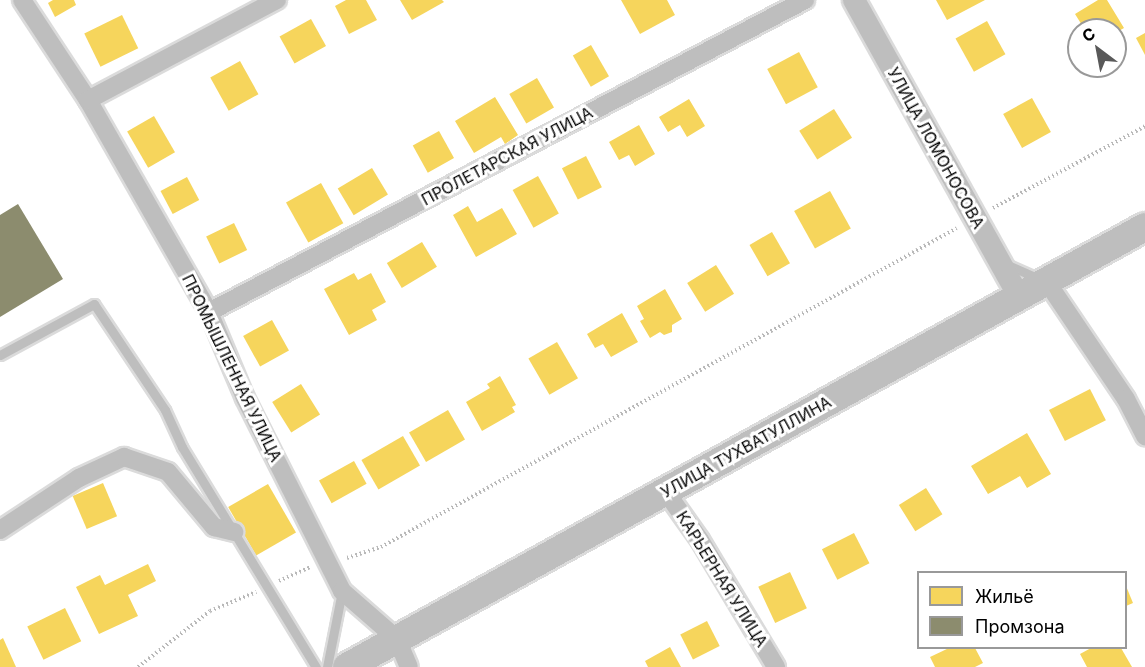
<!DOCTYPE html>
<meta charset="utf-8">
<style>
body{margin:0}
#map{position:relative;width:1145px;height:667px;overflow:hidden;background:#fff;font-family:Inter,sans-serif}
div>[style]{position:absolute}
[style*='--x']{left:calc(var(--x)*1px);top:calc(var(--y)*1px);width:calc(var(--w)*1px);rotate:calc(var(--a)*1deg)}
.homes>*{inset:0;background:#f6d55c;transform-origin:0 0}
.industry>*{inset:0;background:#8c8c6e}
.path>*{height:4px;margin-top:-2px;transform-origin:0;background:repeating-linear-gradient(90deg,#b9b9b9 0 1.5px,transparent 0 4.5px)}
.roads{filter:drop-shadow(2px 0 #dbdbdb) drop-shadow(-2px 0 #dbdbdb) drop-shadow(0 2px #dbdbdb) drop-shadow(0 -2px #dbdbdb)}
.service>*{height:9px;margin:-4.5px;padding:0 4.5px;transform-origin:4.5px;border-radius:4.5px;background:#bebebe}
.minor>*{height:18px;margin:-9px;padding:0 9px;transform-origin:9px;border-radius:9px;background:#bebebe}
.tertiary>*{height:22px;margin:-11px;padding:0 11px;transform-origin:11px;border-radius:11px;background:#bebebe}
.primary>*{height:28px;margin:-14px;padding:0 14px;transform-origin:14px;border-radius:14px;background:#bebebe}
span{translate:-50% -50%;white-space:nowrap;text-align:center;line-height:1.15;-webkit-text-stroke:6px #fff;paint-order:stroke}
.street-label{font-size:16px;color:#000}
.legend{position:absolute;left:917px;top:571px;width:210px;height:78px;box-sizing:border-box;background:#fff;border:2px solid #999;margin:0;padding:8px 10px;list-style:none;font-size:18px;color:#000}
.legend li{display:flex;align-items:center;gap:12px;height:30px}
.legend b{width:30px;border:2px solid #999}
.north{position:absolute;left:1067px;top:18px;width:60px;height:60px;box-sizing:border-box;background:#fff;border:2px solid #999;border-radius:50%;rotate:328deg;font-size:16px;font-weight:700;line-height:24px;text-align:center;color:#000}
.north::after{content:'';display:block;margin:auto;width:21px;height:27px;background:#595959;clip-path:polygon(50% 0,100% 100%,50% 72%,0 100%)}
</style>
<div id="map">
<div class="homes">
<div style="clip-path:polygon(53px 0,74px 0,76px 5px,55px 17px,48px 3px)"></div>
<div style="clip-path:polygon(346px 0,366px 0,377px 20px,349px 34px,335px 6px)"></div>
<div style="clip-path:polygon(400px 0,442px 0,444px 2px,412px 20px)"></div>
<div style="clip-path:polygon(621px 0,667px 0,675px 15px,640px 34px)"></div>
<div style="clip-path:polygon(936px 0,985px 0,947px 20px)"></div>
<div style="clip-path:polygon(1098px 0,1107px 0,1124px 28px,1115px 33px,1115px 30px,1085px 30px,1075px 14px)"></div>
<div style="left:122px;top:15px;width:37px;height:42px;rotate:64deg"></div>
<div style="left:311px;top:19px;width:31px;height:36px;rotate:61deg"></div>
<div style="left:987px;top:21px;width:38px;height:36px;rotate:61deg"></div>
<div style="clip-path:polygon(1145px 33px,1145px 55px,1136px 38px)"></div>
<div style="left:591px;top:45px;width:36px;height:21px;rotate:60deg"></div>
<div style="left:799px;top:52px;width:40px;height:36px;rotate:62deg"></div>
<div style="left:240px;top:61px;width:38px;height:34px;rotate:61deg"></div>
<div style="left:537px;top:78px;width:34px;height:32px;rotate:60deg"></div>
<div style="clip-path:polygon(495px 97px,518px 135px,505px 144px,501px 137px,474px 153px,455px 121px)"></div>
<div style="left:1032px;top:98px;width:39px;height:33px;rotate:61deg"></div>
<div style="clip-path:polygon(689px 99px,705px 126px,687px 137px,680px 125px,668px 132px,659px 117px)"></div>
<div style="left:834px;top:109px;width:34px;height:41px;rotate:58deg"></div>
<div style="left:154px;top:116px;width:42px;height:31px;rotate:60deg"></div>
<div style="clip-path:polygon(639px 125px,655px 154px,635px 166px,629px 155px,619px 160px,609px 142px)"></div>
<div style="left:439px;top:131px;width:31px;height:30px;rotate:61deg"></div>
<div style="left:586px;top:156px;width:35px;height:27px;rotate:63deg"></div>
<div style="left:372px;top:168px;width:31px;height:40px;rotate:59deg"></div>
<div style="left:538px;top:176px;width:43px;height:29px;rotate:61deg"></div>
<div style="left:187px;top:177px;width:26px;height:30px;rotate:62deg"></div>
<div style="left:321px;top:183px;width:46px;height:40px;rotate:61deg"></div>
<div style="left:830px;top:191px;width:43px;height:41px;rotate:61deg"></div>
<div style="clip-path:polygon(468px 206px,477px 222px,502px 208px,517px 234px,476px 257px,453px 215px)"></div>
<div style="left:234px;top:223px;width:30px;height:31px;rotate:64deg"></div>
<div style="left:772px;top:232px;width:36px;height:26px;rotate:60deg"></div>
<div style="left:422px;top:242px;width:29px;height:41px;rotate:59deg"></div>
<div style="left:716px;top:265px;width:34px;height:34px;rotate:58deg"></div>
<div style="clip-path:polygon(354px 273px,358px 280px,371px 273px,386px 302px,372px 310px,377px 320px,349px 335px,324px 289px)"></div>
<div style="clip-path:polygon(665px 289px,682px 319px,672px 325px,672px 332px,664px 335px,660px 332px,650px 338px,640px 321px,644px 319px,637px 306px)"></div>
<div style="clip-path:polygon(622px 313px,638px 342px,611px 357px,603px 344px,595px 348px,587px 334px)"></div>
<div style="left:272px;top:320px;width:35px;height:33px;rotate:61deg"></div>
<div style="left:557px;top:342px;width:42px;height:33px;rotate:60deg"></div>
<div style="clip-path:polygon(500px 376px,516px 405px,512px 407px,515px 412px,482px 431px,466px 402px,490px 388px,487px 384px)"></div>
<div style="left:301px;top:384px;width:36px;height:34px;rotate:58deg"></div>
<div style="left:1090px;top:389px;width:35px;height:46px;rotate:63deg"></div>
<div style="left:448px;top:410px;width:34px;height:45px;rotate:60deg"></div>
<div style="clip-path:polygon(1027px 433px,1051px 474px,1027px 488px,1020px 476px,988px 494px,971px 466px)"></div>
<div style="left:403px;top:436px;width:34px;height:48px;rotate:60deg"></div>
<div style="left:354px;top:461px;width:26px;height:40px;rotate:61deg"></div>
<div style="left:103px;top:483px;width:36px;height:33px;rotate:67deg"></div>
<div style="left:268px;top:484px;width:56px;height:46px;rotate:60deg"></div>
<div style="left:926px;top:488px;width:31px;height:32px;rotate:58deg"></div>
<div style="left:854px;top:533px;width:34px;height:36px;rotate:63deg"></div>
<div style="clip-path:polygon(148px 564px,156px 581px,128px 595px,138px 616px,99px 634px,76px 587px,100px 575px,105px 585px)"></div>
<div style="left:790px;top:572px;width:40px;height:35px;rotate:65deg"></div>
<div style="clip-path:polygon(1126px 586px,1133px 603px,1126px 606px)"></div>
<div style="left:65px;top:608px;width:37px;height:42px;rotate:64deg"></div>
<div style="left:707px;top:621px;width:28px;height:30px;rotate:63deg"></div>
<div style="clip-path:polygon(3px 638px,16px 667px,0 667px,0 640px)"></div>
<div style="clip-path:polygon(670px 647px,681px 667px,648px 667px,645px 661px)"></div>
<div style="clip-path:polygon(949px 648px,975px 648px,983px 663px,975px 667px,935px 667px,930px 657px)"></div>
<div style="clip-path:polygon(1091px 648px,1121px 648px,1132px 667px,1087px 667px,1080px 654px)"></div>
</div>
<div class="industry">
<div style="clip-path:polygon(18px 204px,63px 279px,0 317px,0 215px)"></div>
</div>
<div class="path">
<div style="--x:993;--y:208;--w:173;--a:-28.3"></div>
<div style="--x:347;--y:558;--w:36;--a:-18"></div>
<div style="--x:381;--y:547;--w:658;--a:-28.98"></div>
<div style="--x:279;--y:581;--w:35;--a:-24"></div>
<div style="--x:138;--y:667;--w:91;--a:-37.9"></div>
<div style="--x:210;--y:611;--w:50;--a:-22.4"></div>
</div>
<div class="roads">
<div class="service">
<div style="--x:1008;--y:265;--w:34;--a:24"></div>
<div style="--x:0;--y:355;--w:107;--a:-28.5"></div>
<div style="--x:94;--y:304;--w:128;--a:56.2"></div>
<div style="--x:165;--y:410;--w:41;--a:65.3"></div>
<div style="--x:182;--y:447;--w:258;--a:58.7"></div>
<div style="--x:327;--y:667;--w:77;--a:-78.8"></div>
</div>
<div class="minor">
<div style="--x:22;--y:0;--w:120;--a:56.6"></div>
<div style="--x:88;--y:100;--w:244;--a:60.3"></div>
<div style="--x:209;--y:312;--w:93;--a:67.3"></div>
<div style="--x:245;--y:398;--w:216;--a:63.3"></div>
<div style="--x:342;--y:591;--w:73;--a:41.1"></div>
<div style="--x:397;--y:639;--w:30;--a:67"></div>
<div style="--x:88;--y:100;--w:214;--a:-27.9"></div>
<div style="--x:1047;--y:282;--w:141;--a:56"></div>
<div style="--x:1126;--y:399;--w:42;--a:62.8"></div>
<div style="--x:209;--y:312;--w:673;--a:-27.63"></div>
<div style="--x:666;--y:492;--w:59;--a:54.7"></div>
<div style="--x:700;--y:540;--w:148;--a:59.1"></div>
<div style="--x:0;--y:530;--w:95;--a:-33.4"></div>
<div style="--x:79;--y:478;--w:50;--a:-25"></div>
<div style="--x:124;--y:457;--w:46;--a:18.8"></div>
<div style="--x:168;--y:472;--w:72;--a:50.1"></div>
<div style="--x:214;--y:527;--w:21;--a:14"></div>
</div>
<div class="tertiary">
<div style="--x:854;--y:0;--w:339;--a:60.9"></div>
</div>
<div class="primary">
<div style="--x:347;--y:667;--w:911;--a:-28.87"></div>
</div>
</div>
<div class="street-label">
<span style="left:936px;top:148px;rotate:61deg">УЛИЦА ЛОМОНОСОВА</span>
<span style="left:507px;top:156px;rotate:-28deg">ПРОЛЕТАРСКАЯ УЛИЦА</span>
<span style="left:232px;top:368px;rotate:64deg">ПРОМЫШЛЕННАЯ УЛИЦА</span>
<span style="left:746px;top:447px;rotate:-29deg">УЛИЦА ТУХВАТУЛЛИНА</span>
<span style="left:722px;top:579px;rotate:58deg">КАРЬЕРНАЯ УЛИЦА</span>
</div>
<ul class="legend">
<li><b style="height:16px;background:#f6d55c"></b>Жильё</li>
<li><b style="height:16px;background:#8c8c6e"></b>Промзона</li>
</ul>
<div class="north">С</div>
</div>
